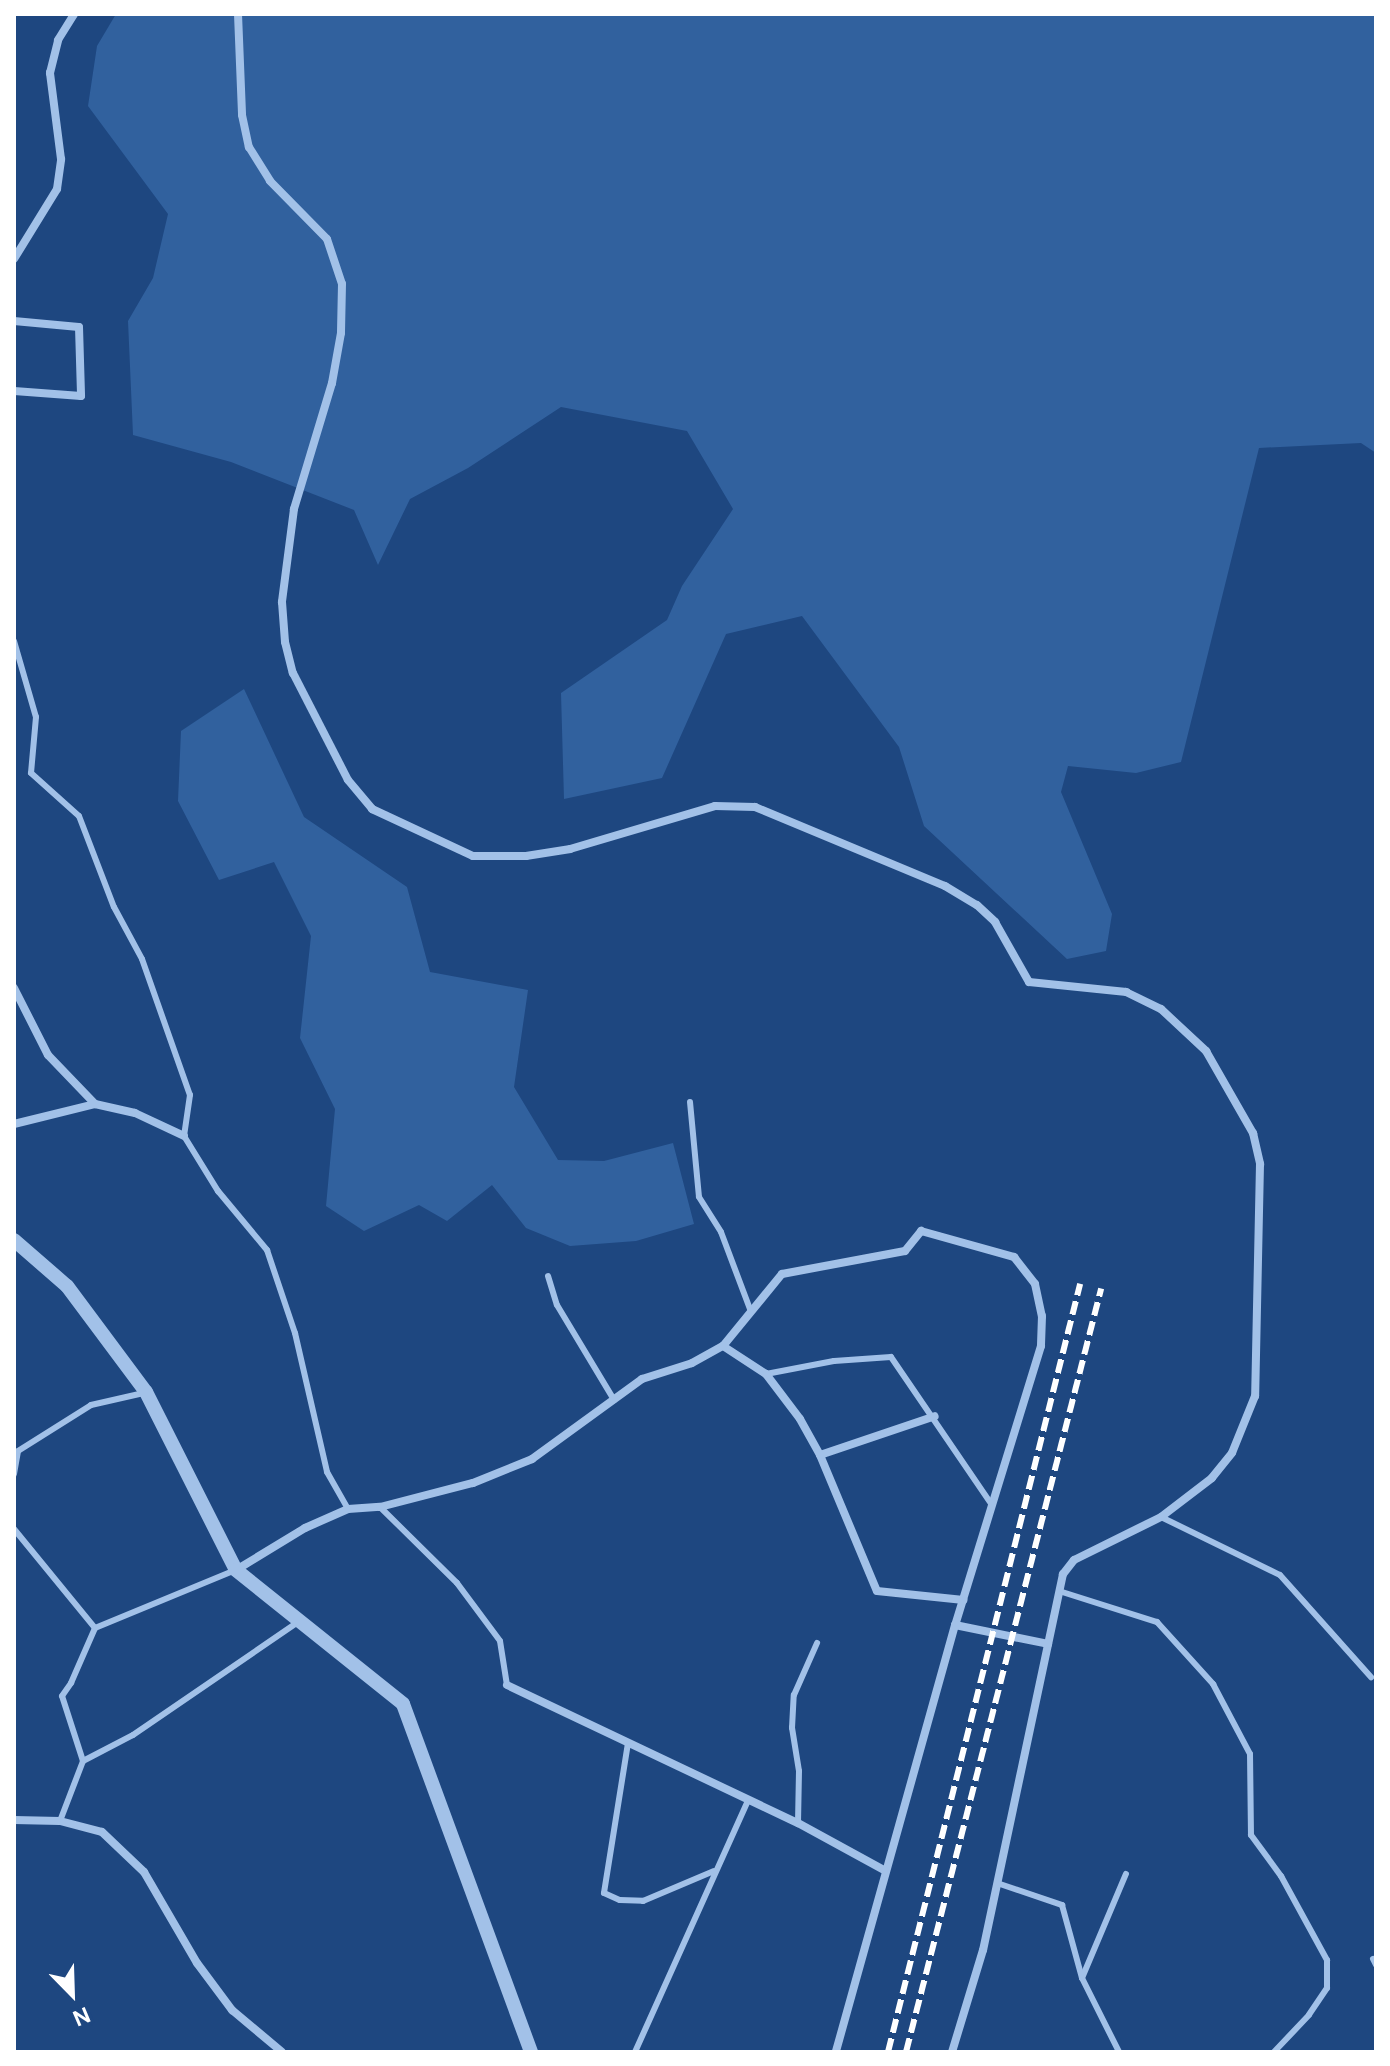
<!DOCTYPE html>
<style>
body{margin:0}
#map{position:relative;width:1390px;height:2066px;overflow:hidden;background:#1e4780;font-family:"DM Sans",sans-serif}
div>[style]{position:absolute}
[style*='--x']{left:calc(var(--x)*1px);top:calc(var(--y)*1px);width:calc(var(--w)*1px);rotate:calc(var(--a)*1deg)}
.green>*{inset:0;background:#31619e}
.service>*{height:6px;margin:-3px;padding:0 3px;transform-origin:3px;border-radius:3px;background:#a2c1e8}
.minor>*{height:8px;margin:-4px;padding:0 4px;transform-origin:4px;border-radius:4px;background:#a2c1e8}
.tertiary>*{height:14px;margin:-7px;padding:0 7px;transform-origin:7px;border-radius:7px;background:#a2c1e8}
.rail>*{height:6px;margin-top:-3px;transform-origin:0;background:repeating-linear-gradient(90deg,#fff 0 14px,transparent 0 20px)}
span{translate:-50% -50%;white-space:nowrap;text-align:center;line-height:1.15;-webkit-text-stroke:6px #1e4780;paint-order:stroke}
.frame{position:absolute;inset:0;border:16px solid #fff;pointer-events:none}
.north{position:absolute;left:32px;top:1954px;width:80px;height:80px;-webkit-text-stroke:6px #1e4780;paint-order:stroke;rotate:157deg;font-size:22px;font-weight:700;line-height:32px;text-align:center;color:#fff}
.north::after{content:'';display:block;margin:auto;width:28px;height:36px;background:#fff;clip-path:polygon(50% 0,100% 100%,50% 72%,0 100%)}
</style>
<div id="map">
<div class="green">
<div style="clip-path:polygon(116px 14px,1376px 14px,1376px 453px,1361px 443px,1259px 448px,1181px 762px,1136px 773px,1068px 766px,1061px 792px,1112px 914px,1106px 951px,1067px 959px,924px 826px,899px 747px,802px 616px,726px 634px,662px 778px,564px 799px,561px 693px,667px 620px,682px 586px,733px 509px,687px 431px,561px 407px,468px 468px,410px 499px,378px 565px,354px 510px,231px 462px,133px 435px,128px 321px,153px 278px,168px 214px,88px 106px,97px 46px)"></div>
<div style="clip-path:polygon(244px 689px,304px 817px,407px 887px,430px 972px,528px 990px,514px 1087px,558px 1160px,604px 1161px,673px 1143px,694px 1224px,636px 1241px,570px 1246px,526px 1228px,492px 1185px,447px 1221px,419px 1205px,364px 1231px,326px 1206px,335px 1109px,300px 1038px,311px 936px,274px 862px,219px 880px,178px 801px,181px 731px)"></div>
</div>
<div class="service">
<div style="--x:14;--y:641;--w:79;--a:73.9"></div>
<div style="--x:36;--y:717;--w:56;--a:95.1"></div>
<div style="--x:31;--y:773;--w:64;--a:41.9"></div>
<div style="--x:79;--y:816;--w:97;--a:69"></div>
<div style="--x:114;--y:907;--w:59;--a:61.7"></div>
<div style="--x:142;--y:959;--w:144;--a:70.6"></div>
<div style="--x:190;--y:1095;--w:41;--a:98.3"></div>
<div style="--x:184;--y:1136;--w:65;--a:58.3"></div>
<div style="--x:218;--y:1191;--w:77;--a:50.3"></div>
<div style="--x:267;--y:1250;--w:88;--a:71.4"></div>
<div style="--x:295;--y:1333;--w:143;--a:77"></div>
<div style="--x:327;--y:1472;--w:43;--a:60.4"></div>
<div style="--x:690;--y:1102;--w:95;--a:84.6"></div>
<div style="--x:699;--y:1197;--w:41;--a:57.8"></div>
<div style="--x:721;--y:1232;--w:85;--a:69.4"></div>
<div style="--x:548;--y:1276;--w:30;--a:73"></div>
<div style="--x:557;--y:1305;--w:111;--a:59"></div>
<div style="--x:766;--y:1374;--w:69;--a:-10.8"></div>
<div style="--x:834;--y:1361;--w:57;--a:-4"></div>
<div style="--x:891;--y:1357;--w:179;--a:55.7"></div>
<div style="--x:14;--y:1474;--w:23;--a:-80"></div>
<div style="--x:18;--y:1451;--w:86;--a:-32.2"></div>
<div style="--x:91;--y:1405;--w:54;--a:-12.8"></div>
<div style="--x:380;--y:1507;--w:108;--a:44.6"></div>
<div style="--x:457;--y:1583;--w:72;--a:53.4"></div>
<div style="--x:500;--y:1641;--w:45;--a:81"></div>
<div style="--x:1161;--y:1517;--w:132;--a:26"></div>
<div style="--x:1280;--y:1575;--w:137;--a:48.3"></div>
<div style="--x:14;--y:1529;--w:128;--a:50.7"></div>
<div style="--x:1059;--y:1591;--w:103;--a:17.6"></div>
<div style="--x:1157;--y:1622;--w:84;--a:47.9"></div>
<div style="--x:1213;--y:1684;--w:79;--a:62.1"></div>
<div style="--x:1250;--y:1754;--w:81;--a:89.3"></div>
<div style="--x:1251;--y:1835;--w:51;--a:53.8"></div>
<div style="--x:1281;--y:1876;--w:96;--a:61.3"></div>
<div style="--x:1327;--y:1960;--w:28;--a:90"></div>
<div style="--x:1327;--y:1988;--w:32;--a:124"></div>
<div style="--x:1309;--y:2015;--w:51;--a:133.4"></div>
<div style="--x:628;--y:1743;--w:152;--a:99.1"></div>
<div style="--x:604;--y:1893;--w:17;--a:24"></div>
<div style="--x:620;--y:1900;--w:23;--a:2"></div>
<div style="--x:643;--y:1901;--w:77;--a:-22.9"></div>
<div style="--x:83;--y:1761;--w:56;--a:-27.5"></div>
<div style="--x:133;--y:1735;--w:200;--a:-34.4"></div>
<div style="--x:60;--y:1821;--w:64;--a:-69"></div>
<div style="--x:83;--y:1761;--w:68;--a:-107.9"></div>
<div style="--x:62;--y:1696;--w:16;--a:-55"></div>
<div style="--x:71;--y:1683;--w:60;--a:-66.4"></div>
<div style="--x:95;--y:1628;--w:152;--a:-22.4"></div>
<div style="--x:798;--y:1823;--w:52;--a:-88.9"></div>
<div style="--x:799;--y:1771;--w:44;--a:-99.2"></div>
<div style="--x:792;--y:1728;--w:33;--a:-87"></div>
<div style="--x:794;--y:1695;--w:57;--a:-66.1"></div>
<div style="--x:997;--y:1883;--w:69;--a:18.7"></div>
<div style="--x:1062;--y:1905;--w:76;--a:74.7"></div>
<div style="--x:1082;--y:1978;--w:83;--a:63.4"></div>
<div style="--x:1373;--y:1959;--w:7;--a:63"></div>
<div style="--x:1082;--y:1978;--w:113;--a:-67.1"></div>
<div style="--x:635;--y:2052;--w:276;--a:-65.8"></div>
</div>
<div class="minor">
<div style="--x:238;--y:14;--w:101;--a:87.7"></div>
<div style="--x:242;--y:115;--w:33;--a:78"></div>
<div style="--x:249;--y:147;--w:40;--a:58"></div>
<div style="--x:270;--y:181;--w:81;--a:45.5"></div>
<div style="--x:327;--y:239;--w:47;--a:71.6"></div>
<div style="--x:342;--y:284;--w:49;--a:91.2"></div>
<div style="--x:341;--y:333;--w:51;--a:100.2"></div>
<div style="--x:332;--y:383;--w:132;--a:106.8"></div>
<div style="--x:294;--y:509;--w:94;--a:97.4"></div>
<div style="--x:282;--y:602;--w:40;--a:85.7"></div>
<div style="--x:285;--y:642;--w:32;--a:76"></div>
<div style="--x:293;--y:673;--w:120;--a:62.8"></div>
<div style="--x:348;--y:780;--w:38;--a:50"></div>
<div style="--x:372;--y:809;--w:111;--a:25"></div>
<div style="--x:473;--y:856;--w:53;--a:0"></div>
<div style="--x:526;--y:856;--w:45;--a:-9"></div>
<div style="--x:570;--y:849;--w:151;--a:-16.5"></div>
<div style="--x:715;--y:806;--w:40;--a:1.4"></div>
<div style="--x:755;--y:807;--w:206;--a:22.6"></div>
<div style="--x:945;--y:886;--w:37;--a:31"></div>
<div style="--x:977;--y:905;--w:25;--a:43"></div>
<div style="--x:995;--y:922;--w:69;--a:60.5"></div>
<div style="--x:1029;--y:982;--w:98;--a:5.9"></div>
<div style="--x:1126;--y:992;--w:39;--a:26"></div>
<div style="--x:1161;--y:1009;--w:62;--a:43"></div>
<div style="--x:1206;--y:1051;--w:95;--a:60.2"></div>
<div style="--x:1253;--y:1133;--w:32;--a:77"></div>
<div style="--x:1260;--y:1164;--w:232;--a:91.2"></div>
<div style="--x:1255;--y:1396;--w:61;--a:112"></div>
<div style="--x:1232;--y:1453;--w:32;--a:129"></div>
<div style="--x:1212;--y:1478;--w:64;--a:142.6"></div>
<div style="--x:1161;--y:1517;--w:97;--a:153.7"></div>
<div style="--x:1074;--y:1560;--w:18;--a:128"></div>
<div style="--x:1063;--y:1574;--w:384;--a:102"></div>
<div style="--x:983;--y:1950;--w:107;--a:106.9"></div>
<div style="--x:14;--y:259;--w:82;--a:-58.4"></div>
<div style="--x:57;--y:189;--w:30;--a:-82"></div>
<div style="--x:61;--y:159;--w:87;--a:-97.3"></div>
<div style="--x:50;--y:73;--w:34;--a:-76"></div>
<div style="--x:58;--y:40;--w:31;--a:-58"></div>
<div style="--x:14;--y:321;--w:65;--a:5.3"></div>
<div style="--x:79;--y:327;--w:69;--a:88.3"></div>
<div style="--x:81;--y:396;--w:67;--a:-175.7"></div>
<div style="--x:14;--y:988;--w:75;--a:63.1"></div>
<div style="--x:48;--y:1055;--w:68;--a:46.2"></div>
<div style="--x:14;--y:1124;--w:83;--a:-13.9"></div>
<div style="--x:95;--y:1104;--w:41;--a:12.7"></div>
<div style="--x:135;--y:1113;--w:54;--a:25.1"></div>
<div style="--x:723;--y:1346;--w:51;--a:33.1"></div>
<div style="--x:766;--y:1374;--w:56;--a:52.9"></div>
<div style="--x:800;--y:1419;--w:41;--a:60.9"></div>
<div style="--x:820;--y:1455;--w:147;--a:67.3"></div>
<div style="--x:877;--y:1591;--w:87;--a:5.9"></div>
<div style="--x:820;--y:1455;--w:121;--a:-18.7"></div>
<div style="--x:236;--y:1570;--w:81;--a:-31.3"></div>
<div style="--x:305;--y:1528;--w:47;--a:-23.8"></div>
<div style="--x:348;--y:1509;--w:32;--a:-4"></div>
<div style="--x:380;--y:1507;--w:96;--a:-14.5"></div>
<div style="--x:473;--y:1483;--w:64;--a:-22.1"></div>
<div style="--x:532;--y:1459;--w:136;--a:-36"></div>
<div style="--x:642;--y:1379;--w:52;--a:-17.7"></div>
<div style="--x:692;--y:1363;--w:35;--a:-29"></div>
<div style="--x:723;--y:1346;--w:93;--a:-50.7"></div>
<div style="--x:782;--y:1274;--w:125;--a:-10.6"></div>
<div style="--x:905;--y:1251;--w:26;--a:-51"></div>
<div style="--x:921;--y:1231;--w:97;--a:15.6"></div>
<div style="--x:1014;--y:1257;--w:34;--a:52"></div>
<div style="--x:1035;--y:1284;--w:33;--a:78"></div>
<div style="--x:1042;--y:1316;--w:30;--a:92"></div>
<div style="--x:1041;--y:1346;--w:292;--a:107.1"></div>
<div style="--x:955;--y:1625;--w:443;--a:105.6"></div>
<div style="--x:955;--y:1625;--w:95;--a:11.5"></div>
<div style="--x:507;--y:1685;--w:322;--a:25.4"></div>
<div style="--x:798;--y:1823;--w:98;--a:28.7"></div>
<div style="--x:14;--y:1820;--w:46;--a:1.2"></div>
<div style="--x:60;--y:1821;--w:43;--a:14.7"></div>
<div style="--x:102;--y:1832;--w:58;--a:43.6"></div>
<div style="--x:144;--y:1872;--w:105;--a:59.8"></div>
<div style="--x:197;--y:1963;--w:59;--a:53.3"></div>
<div style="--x:232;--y:2010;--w:65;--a:40"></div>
</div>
<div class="tertiary">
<div style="--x:14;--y:1240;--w:70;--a:41"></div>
<div style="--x:67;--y:1286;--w:132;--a:53.3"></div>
<div style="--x:146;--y:1392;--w:199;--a:63.2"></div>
<div style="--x:236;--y:1570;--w:214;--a:38.7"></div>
<div style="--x:403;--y:1704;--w:371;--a:69.8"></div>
</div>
<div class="rail">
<div style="--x:888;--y:2052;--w:792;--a:-75.96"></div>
<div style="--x:906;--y:2052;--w:788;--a:-75.66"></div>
</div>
<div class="frame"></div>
<div class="north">N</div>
</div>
